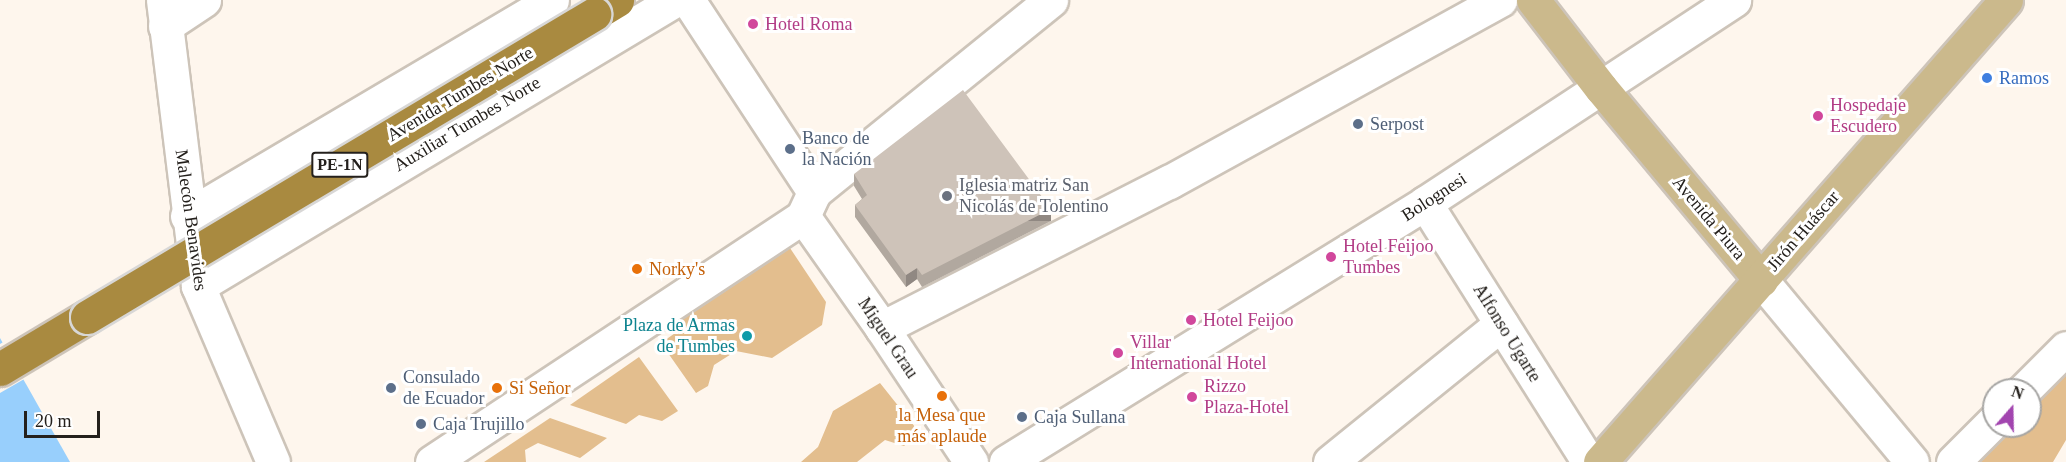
<!DOCTYPE html>
<meta charset="utf-8">
<style>
body{margin:0}
#map{position:relative;width:2066px;height:462px;overflow:hidden;background:#fef6ed;font-family:"Times New Roman",serif}
div>[style]{position:absolute}
[style*='--x']{left:calc(var(--x)*1px);top:calc(var(--y)*1px);width:calc(var(--w)*1px);rotate:calc(var(--a)*1deg)}
.green>*{inset:0;background:#e3be8e}
.water>*{inset:0;background:#98cffc}
.pier>*{inset:0;background:#fef6ed}
.roads{filter:drop-shadow(2px 0 #cdc4b9) drop-shadow(-2px 0 #cdc4b9) drop-shadow(0 2px #cdc4b9) drop-shadow(0 -2px #cdc4b9)}
.minor>*{height:33px;margin:-16.5px;padding:0 16.5px;transform-origin:16.5px;border-radius:16.5px;background:#fff}
.major>*{height:33px;margin:-16.5px;padding:0 16.5px;transform-origin:16.5px;border-radius:16.5px;background:#cbb98c}
.highway>*{height:33px;margin:-16.5px;padding:0 16.5px;transform-origin:16.5px;border-radius:16.5px;background:#a98a40}
.bridges{filter:drop-shadow(2px 0 #d8d7d6) drop-shadow(-2px 0 #d8d7d6) drop-shadow(0 2px #d8d7d6) drop-shadow(0 -2px #d8d7d6)}
.highway-bridge>*{height:33px;margin:-16.5px;padding:0 16.5px;transform-origin:16.5px;border-radius:16.5px;background:#a98a40}
.wall>*{inset:0;background:#b1a89f}
.shaded-wall>*{inset:0;background:#908882;transform-origin:0 0}
.building>*{inset:0;background:#cec3b9}
.dots>*{width:16px;height:16px;translate:-50% -50%;box-sizing:border-box;border:3px solid #fff;border-radius:50%}
span{translate:-50% -50%;white-space:nowrap;text-align:center;line-height:1.15;-webkit-text-stroke:6px #fff;paint-order:stroke}
.shield-label span{padding:2px 4px;background:#fff;border:2px solid;border-radius:4px;-webkit-text-stroke-width:0}
.shield-label{font-size:16px;color:#24201c;font-weight:700}
.hotel-label{font-size:18px;color:#b23c85}
.left{translate:0 -50%;text-align:left}
.shop-label{font-size:18px;color:#366cbe}
.street-label{font-size:18px;color:#24201c}
.service-label{font-size:18px;color:#4e5e75}
.worship-label{font-size:18px;color:#5b616d}
.food-label{font-size:18px;color:#c56008}
.culture-label{font-size:18px;color:#0d838f}
.right{translate:-100% -50%;text-align:right}
.north{position:absolute;left:1982px;top:378px;width:60px;height:60px;box-sizing:border-box;background:#fff;border:2px solid #a7a6a4;border-radius:50%;rotate:20deg;font-size:16px;font-weight:700;line-height:24px;text-align:center;color:#24201c}
.north::after{content:'';display:block;margin:auto;width:21px;height:27px;background:#a245af;clip-path:polygon(50% 0,100% 100%,50% 72%,0 100%)}
.scale{position:absolute;left:24px;top:411px;width:76px;height:27px;box-sizing:border-box;border:3px solid #24201c;border-top:0;padding-left:8px;font-size:18px;line-height:21px;white-space:nowrap;color:#24201c;-webkit-text-stroke:4px #fff;paint-order:stroke}
</style>
<div id="map">
<div class="green">
<div style="clip-path:polygon(784px 244px,790px 248px,826px 302px,822px 325px,772px 358px,736px 351px,714px 365px,708px 386px,696px 393px,661px 343px,678px 331px,669px 316px)"></div>
<div style="clip-path:polygon(639px 357px,678px 411px,662px 421px,639px 415px,626px 424px,570px 405px)"></div>
<div style="clip-path:polygon(2066px 369px,2066px 440px,2053px 462px,1968px 462px,2006px 426px,2030px 426px,2030px 403px)"></div>
<div style="clip-path:polygon(880px 383px,919px 432px,904px 446px,885px 440px,857px 462px,801px 462px,818px 447px,833px 411px)"></div>
<div style="clip-path:polygon(550px 418px,607px 438px,580px 458px,538px 443px,525px 450px,526px 462px,484px 462px)"></div>
</div>
<div class="water">
<div style="clip-path:polygon(0 338px,70px 462px,0 462px)"></div>
</div>
<div class="pier">
<div style="clip-path:polygon(5px 341px,26px 378px,0 393px,0 344px)"></div>
</div>
<div class="roads">
<div class="minor">
<div style="--x:163;--y:0;--w:288;--a:83"></div>
<div style="--x:198;--y:286;--w:191;--a:66.9"></div>
<div style="--x:688;--y:0;--w:230;--a:56.7"></div>
<div style="--x:165;--y:26;--w:47;--a:-33.7"></div>
<div style="--x:1425;--y:203;--w:307;--a:57.7"></div>
<div style="--x:187;--y:216;--w:424;--a:-30.6"></div>
<div style="--x:803;--y:216;--w:137;--a:54.8"></div>
<div style="--x:882;--y:328;--w:161;--a:56.4"></div>
<div style="--x:1761;--y:280;--w:236;--a:50.3"></div>
<div style="--x:198;--y:286;--w:556;--a:-30.95"></div>
<div style="--x:882;--y:328;--w:322;--a:-27"></div>
<div style="--x:1169;--y:182;--w:378;--a:-28.8"></div>
<div style="--x:2024;--y:390;--w:59;--a:-45"></div>
<div style="--x:432;--y:462;--w:445;--a:-33.5"></div>
<div style="--x:803;--y:216;--w:26;--a:-65"></div>
<div style="--x:814;--y:192;--w:305;--a:-39"></div>
<div style="--x:1006;--y:462;--w:493;--a:-31.7"></div>
<div style="--x:1425;--y:203;--w:370;--a:-33.3"></div>
<div style="--x:1330;--y:462;--w:220;--a:-38.9"></div>
<div style="--x:1953;--y:462;--w:58;--a:-45"></div>
</div>
<div class="major">
<div style="--x:1533;--y:0;--w:111;--a:52.3"></div>
<div style="--x:1601;--y:88;--w:250;--a:50.2"></div>
<div style="--x:1600;--y:462;--w:615;--a:-48.69"></div>
</div>
<div class="highway">
<div style="--x:594;--y:14;--w:27;--a:-31"></div>
<div style="--x:0;--y:369;--w:101;--a:-30.9"></div>
</div>
</div>
<div class="bridges">
<div class="highway-bridge">
<div style="--x:87;--y:317;--w:591;--a:-30.86"></div>
</div>
</div>
<div class="wall">
<div style="clip-path:polygon(854px 174px,1051px 221px,922px 287px,917px 279px,906px 287px,855px 217px,855px 205px,862px 199px,854px 186px)"></div>
</div>
<div class="shaded-wall">
<div style="left:1051px;top:209px;width:12px;height:145px;rotate:90deg"></div>
<div style="clip-path:polygon(917px 268px,917px 279px,906px 287px,906px 275px)"></div>
</div>
<div class="building">
<div style="clip-path:polygon(963px 90px,1051px 209px,922px 275px,917px 268px,906px 275px,855px 205px,867px 195px,854px 174px)"></div>
</div>
<div class="dots">
<div style="left:753px;top:24px;background:#d1479c"></div>
<div style="left:1987px;top:78px;background:#3f7fe0"></div>
<div style="left:1818px;top:116px;background:#d1479c"></div>
<div style="left:1358px;top:124px;background:#5c6f8a"></div>
<div style="left:790px;top:149px;background:#5c6f8a"></div>
<div style="left:947px;top:196px;background:#6b7280"></div>
<div style="left:1331px;top:257px;background:#d1479c"></div>
<div style="left:637px;top:269px;background:#e8710a"></div>
<div style="left:1191px;top:320px;background:#d1479c"></div>
<div style="left:747px;top:336px;background:#0f9aa8"></div>
<div style="left:1118px;top:353px;background:#d1479c"></div>
<div style="left:391px;top:388px;background:#5c6f8a"></div>
<div style="left:497px;top:388px;background:#e8710a"></div>
<div style="left:942px;top:396px;background:#e8710a"></div>
<div style="left:1192px;top:397px;background:#d1479c"></div>
<div style="left:1022px;top:417px;background:#5c6f8a"></div>
<div style="left:421px;top:424px;background:#5c6f8a"></div>
</div>
<div class="shield-label">
<span style="left:340px;top:165px">PE-1N</span>
</div>
<div class="hotel-label">
<span class="left" style="left:765px;top:24px">Hotel Roma</span>
<span class="left" style="left:1830px;top:116px">Hospedaje<br>Escudero</span>
<span class="left" style="left:1343px;top:257px">Hotel Feijoo<br>Tumbes</span>
<span class="left" style="left:1203px;top:320px">Hotel Feijoo</span>
<span class="left" style="left:1130px;top:353px">Villar<br>International Hotel</span>
<span class="left" style="left:1204px;top:397px">Rizzo<br>Plaza-Hotel</span>
</div>
<div class="shop-label">
<span class="left" style="left:1999px;top:78px">Ramos</span>
</div>
<div class="street-label">
<span style="left:460px;top:94px;rotate:-31deg">Avenida Tumbes Norte</span>
<span style="left:467px;top:124px;rotate:-31deg">Auxiliar Tumbes Norte</span>
<span style="left:1434px;top:197px;rotate:-33deg">Bolognesi</span>
<span style="left:1709px;top:218px;rotate:50deg">Avenida Piura</span>
<span style="left:191px;top:220px;rotate:82deg">Malecón Benavides</span>
<span style="left:1803px;top:231px;rotate:-49deg">Jirón Huáscar</span>
<span style="left:1507px;top:333px;rotate:58deg">Alfonso Ugarte</span>
<span style="left:888px;top:338px;rotate:56deg">Miguel Grau</span>
</div>
<div class="service-label">
<span class="left" style="left:1370px;top:124px">Serpost</span>
<span class="left" style="left:802px;top:149px">Banco de<br>la Nación</span>
<span class="left" style="left:403px;top:388px">Consulado<br>de Ecuador</span>
<span class="left" style="left:1034px;top:417px">Caja Sullana</span>
<span class="left" style="left:433px;top:424px">Caja Trujillo</span>
</div>
<div class="worship-label">
<span class="left" style="left:959px;top:196px">Iglesia matriz San<br>Nicolás de Tolentino</span>
</div>
<div class="food-label">
<span class="left" style="left:649px;top:269px">Norky's</span>
<span class="left" style="left:509px;top:388px">Si Señor</span>
<span style="left:942px;top:426px">la Mesa que<br>más aplaude</span>
</div>
<div class="culture-label">
<span class="right" style="left:735px;top:336px">Plaza de Armas<br>de Tumbes</span>
</div>
<div class="north">N</div>
<div class="scale">20 m</div>
</div>
